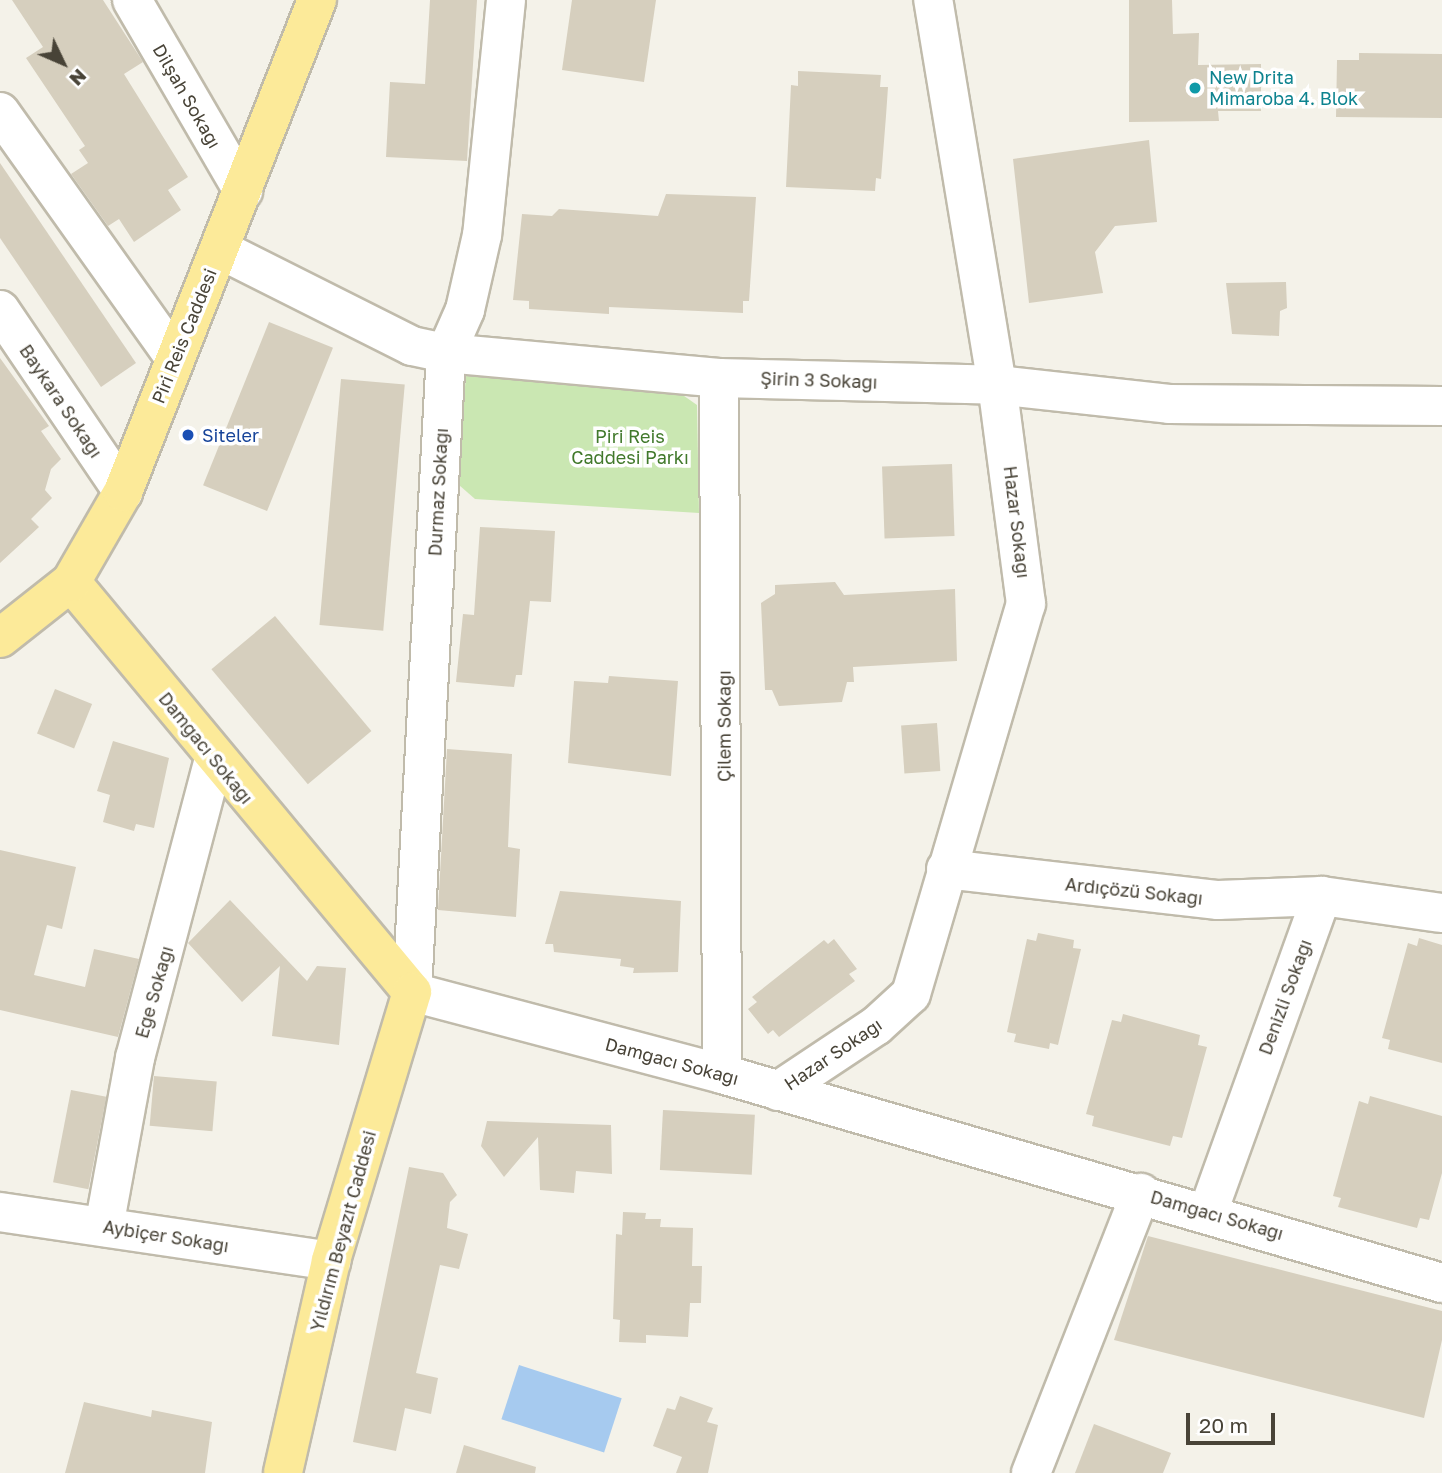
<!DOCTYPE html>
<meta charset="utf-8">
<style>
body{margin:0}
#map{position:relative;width:1442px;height:1473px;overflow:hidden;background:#f4f2e9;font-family:"Golos Text",sans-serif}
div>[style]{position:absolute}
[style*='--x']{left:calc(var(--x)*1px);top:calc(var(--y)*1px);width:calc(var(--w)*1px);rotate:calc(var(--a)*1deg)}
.green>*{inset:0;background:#cae7b2}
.water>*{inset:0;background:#a6caef;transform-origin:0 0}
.building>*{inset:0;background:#d6cfbe;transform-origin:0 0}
.roads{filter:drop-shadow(2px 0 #c0bbab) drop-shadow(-2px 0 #c0bbab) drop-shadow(0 2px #c0bbab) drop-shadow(0 -2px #c0bbab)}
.minor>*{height:38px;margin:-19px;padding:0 19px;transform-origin:19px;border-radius:19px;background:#fff}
.major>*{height:38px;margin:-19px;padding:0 19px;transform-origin:19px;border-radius:19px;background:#fcea99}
.dots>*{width:19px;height:19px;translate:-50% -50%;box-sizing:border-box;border:4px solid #fff;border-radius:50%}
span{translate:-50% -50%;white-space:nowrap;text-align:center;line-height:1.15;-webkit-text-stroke:7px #fff;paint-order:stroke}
.culture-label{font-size:18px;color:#0d838f}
.left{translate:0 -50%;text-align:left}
.street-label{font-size:18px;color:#484337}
.transit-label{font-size:18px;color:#164399}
.park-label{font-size:18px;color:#41792b}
.north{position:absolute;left:28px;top:28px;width:70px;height:70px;-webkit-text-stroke:5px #fff;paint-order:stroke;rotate:134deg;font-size:19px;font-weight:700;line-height:28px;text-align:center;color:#484337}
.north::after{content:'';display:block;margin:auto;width:24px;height:32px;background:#484337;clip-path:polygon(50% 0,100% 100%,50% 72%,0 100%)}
.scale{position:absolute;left:1186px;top:1413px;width:89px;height:32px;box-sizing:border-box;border:4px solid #484337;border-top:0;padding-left:9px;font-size:21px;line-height:24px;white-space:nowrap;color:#484337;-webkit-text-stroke:5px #fff;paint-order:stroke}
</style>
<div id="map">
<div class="green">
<div style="clip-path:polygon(466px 376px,677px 391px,697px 405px,699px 513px,475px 499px,459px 485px,457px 475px)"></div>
</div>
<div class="water">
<div style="left:519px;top:1365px;width:108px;height:57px;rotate:18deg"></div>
</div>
<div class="building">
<div style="clip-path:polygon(12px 0,103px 0,143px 62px,124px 74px,188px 177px,168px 190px,181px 210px,134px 242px,119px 219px,108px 226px,71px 174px,88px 163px,79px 150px,85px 146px,26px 58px,43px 47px)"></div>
<div style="clip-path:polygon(430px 0,477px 0,467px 161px,386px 157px,390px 82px,425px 84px)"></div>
<div style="clip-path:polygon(572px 0,656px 0,644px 82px,562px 70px)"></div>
<div style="clip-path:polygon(1129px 0,1172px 0,1173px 34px,1199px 33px,1198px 65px,1261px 64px,1261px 111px,1218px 111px,1219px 121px,1129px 122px)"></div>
<div style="clip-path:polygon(1359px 53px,1442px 54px,1442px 118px,1336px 117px,1337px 60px,1359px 60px)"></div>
<div style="clip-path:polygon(798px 71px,881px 75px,880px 87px,888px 87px,886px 116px,881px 179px,876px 178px,875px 191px,786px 187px,791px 85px,798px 86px)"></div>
<div style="clip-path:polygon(1149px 140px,1157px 222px,1115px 226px,1095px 252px,1103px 293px,1029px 303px,1013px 159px)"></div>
<div style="clip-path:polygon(0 163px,136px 363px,101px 387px,0 238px)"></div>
<div style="clip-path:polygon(666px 194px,756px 197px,749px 301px,743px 301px,743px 313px,609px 307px,609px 314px,529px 309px,529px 301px,513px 300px,522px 214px,552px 216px,559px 209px,658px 216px)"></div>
<div style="clip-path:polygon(1286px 282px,1287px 308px,1280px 311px,1279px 336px,1232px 334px,1226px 283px)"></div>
<div style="left:269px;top:322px;width:69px;height:176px;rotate:22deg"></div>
<div style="clip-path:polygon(0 358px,49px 426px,41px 431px,61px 459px,51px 469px,45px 490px,52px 498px,31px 519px,39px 527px,0 563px)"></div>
<div style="left:341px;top:379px;width:64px;height:247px;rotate:5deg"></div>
<div style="left:952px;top:464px;width:72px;height:70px;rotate:88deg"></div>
<div style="clip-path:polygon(480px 527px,555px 531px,551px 602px,530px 601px,522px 675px,516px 675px,514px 687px,456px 682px,463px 614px,474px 615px)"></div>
<div style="clip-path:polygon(835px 582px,844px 595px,955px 589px,957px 661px,853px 667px,854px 682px,847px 682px,842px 702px,779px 706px,772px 690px,765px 690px,761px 603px,775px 594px,775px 585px)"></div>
<div style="left:275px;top:616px;width:150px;height:83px;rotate:50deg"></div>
<div style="clip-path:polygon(609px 676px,678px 681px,671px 776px,568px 763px,574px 681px,608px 683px)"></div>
<div style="left:55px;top:689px;width:40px;height:48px;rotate:22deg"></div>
<div style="left:937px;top:723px;width:48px;height:36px;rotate:86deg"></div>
<div style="clip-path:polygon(113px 741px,169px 758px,154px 828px,136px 824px,134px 831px,103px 822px,110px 795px,97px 791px)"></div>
<div style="clip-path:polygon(447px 749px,512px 754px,508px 847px,520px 849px,516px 917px,438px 910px)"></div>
<div style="clip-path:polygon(0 850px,76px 867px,62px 929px,47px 925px,34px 975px,85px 987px,94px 949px,139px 959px,118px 1037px,0 1010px)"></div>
<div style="clip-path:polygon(560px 891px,681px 901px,678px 972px,633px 973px,634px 968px,620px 966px,621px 959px,554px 952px,553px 944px,545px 944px)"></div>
<div style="clip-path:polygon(230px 900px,307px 981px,317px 966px,346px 968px,339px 1045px,272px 1036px,280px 966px,242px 1002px,188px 943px)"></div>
<div style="clip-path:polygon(1038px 933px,1074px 940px,1073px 948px,1081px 949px,1058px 1045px,1050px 1043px,1049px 1049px,1014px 1042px,1016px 1034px,1007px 1032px,1027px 939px,1036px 941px)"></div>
<div style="clip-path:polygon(1419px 938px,1442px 945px,1442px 1063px,1388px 1049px,1390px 1040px,1382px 1038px,1408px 943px,1417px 946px)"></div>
<div style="clip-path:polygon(834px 939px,857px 969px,849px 974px,855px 981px,779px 1037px,773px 1030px,768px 1034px,748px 1009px,757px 1002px,752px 997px,824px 940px,828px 944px)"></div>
<div style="clip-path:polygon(1123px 1014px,1200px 1035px,1198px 1045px,1207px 1047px,1182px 1138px,1173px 1136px,1170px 1146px,1092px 1126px,1094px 1116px,1086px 1114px,1112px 1020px,1121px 1022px)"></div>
<div style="left:154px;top:1076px;width:63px;height:50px;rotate:5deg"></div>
<div style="left:71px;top:1090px;width:36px;height:94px;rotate:11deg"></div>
<div style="clip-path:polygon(1370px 1096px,1442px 1116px,1442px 1173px,1429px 1220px,1420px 1218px,1417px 1228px,1338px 1207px,1341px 1198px,1333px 1196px,1359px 1101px,1368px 1104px)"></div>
<div style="left:663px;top:1110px;width:92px;height:60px;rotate:3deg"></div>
<div style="clip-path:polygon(487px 1121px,611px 1125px,612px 1174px,576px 1171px,574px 1193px,540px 1190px,538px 1137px,504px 1177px,481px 1146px)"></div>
<div style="clip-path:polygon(409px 1167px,443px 1173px,457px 1195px,450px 1202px,447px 1228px,468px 1234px,459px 1269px,440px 1265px,416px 1373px,438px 1378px,431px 1414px,405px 1408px,396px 1451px,353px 1442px)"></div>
<div style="clip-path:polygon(623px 1212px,646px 1213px,645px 1219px,661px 1219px,660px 1227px,693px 1228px,692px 1266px,702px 1266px,701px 1303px,690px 1303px,688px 1337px,646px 1335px,646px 1343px,619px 1342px,620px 1320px,613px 1319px,616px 1234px,622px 1235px)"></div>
<div style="clip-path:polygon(1148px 1236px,1442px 1311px,1442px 1340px,1424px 1418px,1114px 1340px)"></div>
<div style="clip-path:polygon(680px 1396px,713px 1408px,707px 1422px,718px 1425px,708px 1473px,676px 1473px,682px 1457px,653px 1446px,667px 1408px,675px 1410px)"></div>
<div style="clip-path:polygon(84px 1402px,151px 1417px,152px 1410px,212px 1422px,205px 1473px,65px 1473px)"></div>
<div style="clip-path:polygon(1094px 1424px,1171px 1453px,1163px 1473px,1075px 1473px)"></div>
<div style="clip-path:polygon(464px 1445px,536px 1467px,535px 1473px,456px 1473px)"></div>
</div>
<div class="roads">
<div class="minor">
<div style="--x:132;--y:0;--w:221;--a:59.8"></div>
<div style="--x:506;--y:0;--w:236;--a:95.8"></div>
<div style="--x:482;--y:235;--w:77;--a:102.8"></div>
<div style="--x:465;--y:310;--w:47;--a:113.8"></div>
<div style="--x:446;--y:353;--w:640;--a:93.05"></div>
<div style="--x:412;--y:992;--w:321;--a:14.8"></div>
<div style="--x:722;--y:1074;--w:750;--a:16.19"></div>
<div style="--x:0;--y:112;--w:301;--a:54.6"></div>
<div style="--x:219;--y:249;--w:216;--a:26.7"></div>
<div style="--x:412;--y:346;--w:35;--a:12"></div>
<div style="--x:446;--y:353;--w:274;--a:5.2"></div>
<div style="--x:719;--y:378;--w:278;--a:1.4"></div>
<div style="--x:997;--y:385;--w:173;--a:6.3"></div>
<div style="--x:1169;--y:404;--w:273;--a:0.4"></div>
<div style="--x:0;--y:310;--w:220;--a:55.9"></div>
<div style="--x:719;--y:378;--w:696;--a:89.75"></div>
<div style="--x:946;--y:869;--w:274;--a:6.5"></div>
<div style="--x:1218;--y:900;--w:104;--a:-2.2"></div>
<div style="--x:1322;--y:896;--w:121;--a:8.1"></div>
<div style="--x:778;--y:1091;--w:118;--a:-33.6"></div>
<div style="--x:876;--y:1026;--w:47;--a:-42.4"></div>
<div style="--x:911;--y:994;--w:407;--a:-73.6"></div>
<div style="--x:1026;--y:604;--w:221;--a:-97.5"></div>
<div style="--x:997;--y:385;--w:390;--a:-99.4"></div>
<div style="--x:0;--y:1212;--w:335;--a:8.4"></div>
<div style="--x:1208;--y:1212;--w:336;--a:-70.2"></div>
<div style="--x:104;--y:1227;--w:172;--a:-79.6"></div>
<div style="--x:135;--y:1058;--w:308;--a:-75.2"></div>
<div style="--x:1031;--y:1473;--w:301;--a:-68.6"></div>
</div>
<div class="major">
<div style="--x:71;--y:582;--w:533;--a:50.25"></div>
<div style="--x:412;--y:992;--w:281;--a:106.8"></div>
<div style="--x:331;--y:1261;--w:217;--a:102.8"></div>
<div style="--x:0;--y:638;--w:90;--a:-38.3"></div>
<div style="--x:71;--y:582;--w:104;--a:-60"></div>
<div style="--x:123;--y:492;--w:529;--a:-68.48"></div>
</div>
</div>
<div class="dots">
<div style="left:1195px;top:88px;background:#0f9aa8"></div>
<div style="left:188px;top:435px;background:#1a4fb4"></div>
</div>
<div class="culture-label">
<span class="left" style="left:1209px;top:88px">New Drita<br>Mimaroba 4. Blok</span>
</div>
<div class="street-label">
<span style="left:187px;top:96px;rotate:60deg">Dilşah Sokağı</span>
<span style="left:184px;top:336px;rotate:-68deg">Piri Reis Caddesi</span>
<span style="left:819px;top:380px;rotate:2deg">Şirin 3 Sokağı</span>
<span style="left:61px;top:401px;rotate:56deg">Baykara Sokağı</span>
<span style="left:438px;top:492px;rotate:-87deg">Durmaz Sokağı</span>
<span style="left:1017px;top:522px;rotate:83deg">Hazar Sokağı</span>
<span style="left:724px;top:726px;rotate:-90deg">Çilem Sokağı</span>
<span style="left:206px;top:748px;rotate:51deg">Damgacı Sokağı</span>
<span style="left:1134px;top:891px;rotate:6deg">Ardıçözü Sokağı</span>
<span style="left:154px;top:992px;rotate:-74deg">Ege Sokağı</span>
<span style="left:1285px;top:997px;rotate:-70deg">Denizli Sokağı</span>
<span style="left:833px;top:1054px;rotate:-34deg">Hazar Sokağı</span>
<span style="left:672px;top:1061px;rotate:15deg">Damgacı Sokağı</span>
<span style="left:1217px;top:1215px;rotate:16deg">Damgacı Sokağı</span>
<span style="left:343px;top:1231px;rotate:-75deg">Yıldırım Beyazıt Caddesi</span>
<span style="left:166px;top:1236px;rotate:9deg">Aybiçer Sokağı</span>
</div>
<div class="transit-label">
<span class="left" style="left:202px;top:435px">Siteler</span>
</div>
<div class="park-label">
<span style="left:630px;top:447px">Piri Reis<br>Caddesi Parkı</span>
</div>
<div class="north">N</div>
<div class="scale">20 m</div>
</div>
